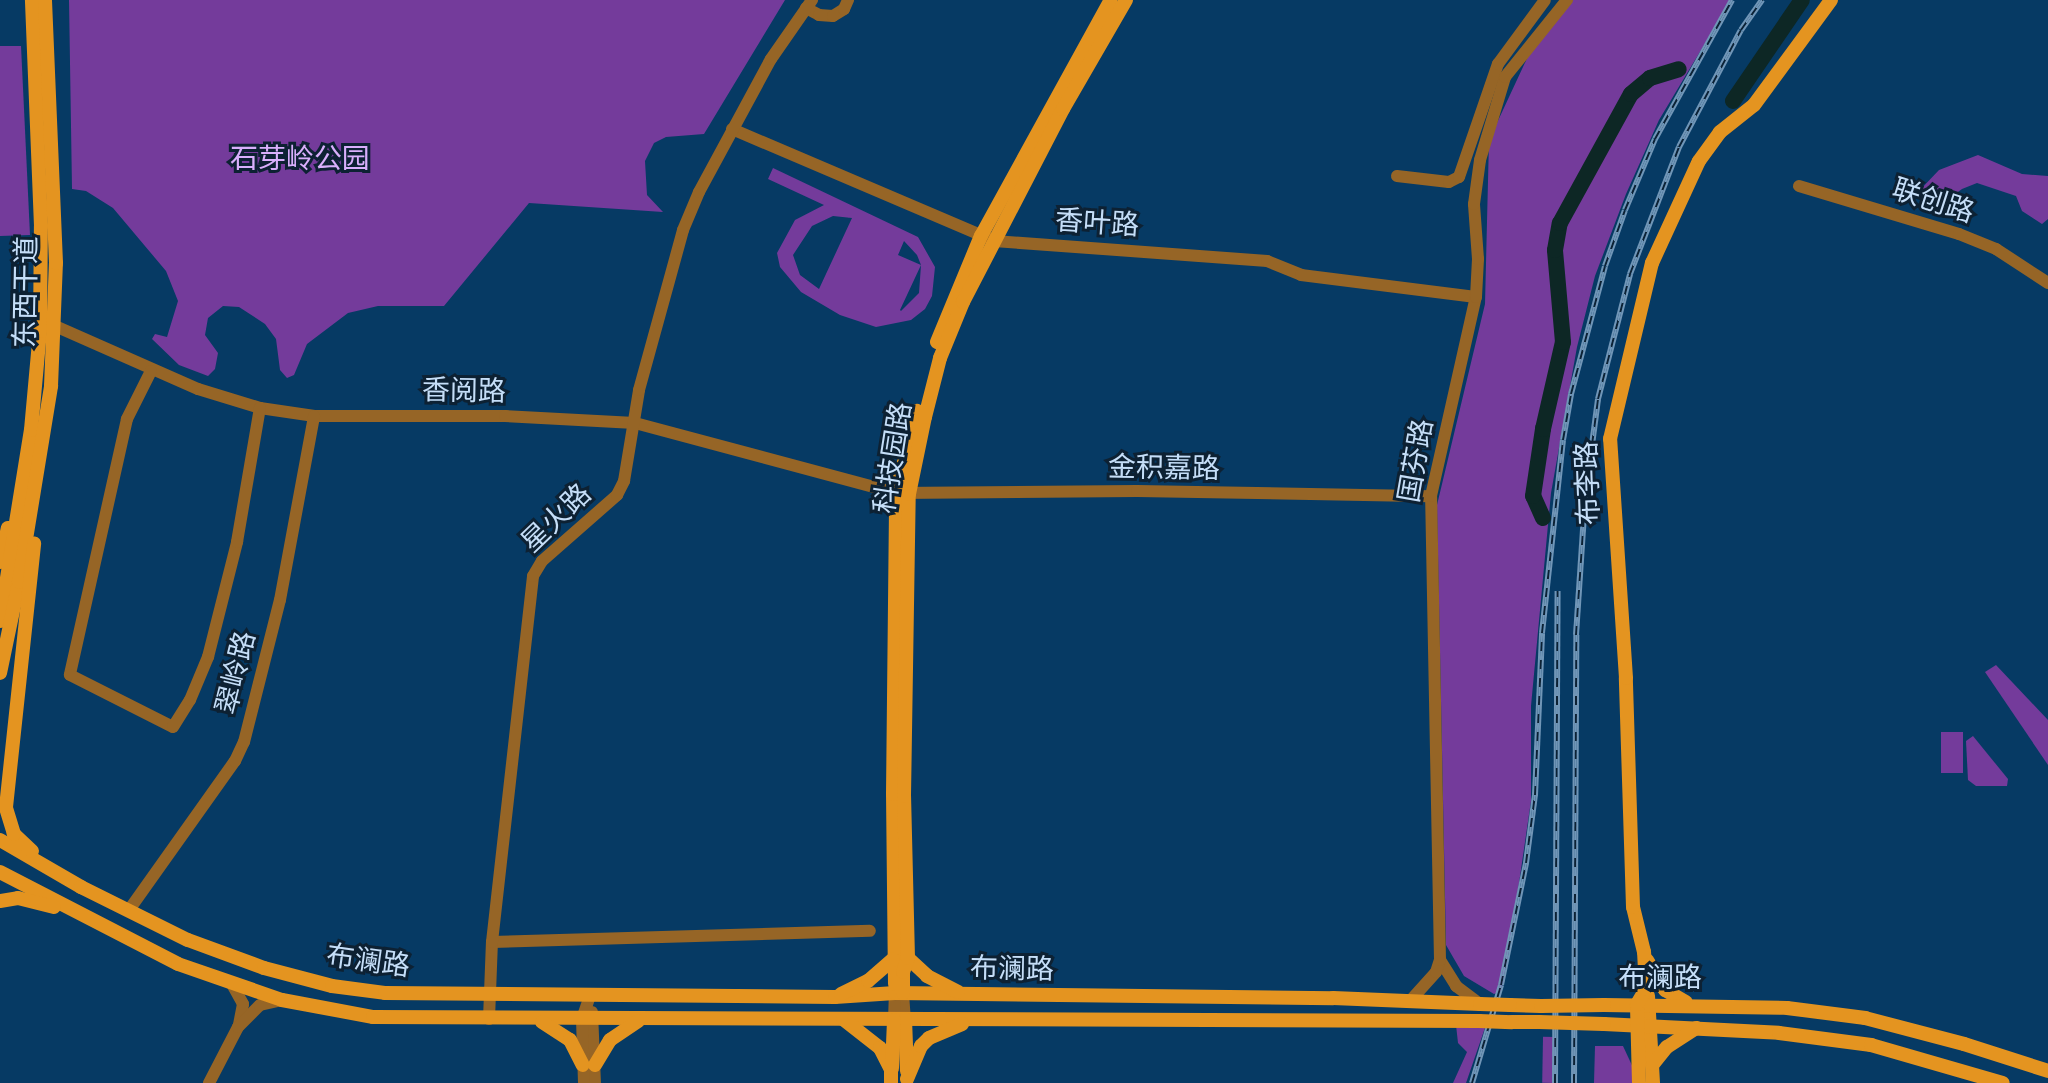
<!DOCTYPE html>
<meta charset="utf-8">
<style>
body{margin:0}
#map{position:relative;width:2048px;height:1083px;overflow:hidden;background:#063a64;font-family:"Alegreya Sans","Noto Sans SC",sans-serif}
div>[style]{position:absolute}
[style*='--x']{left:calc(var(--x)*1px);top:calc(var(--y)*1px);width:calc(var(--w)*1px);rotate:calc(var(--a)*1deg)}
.green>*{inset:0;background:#743b9b;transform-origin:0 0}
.river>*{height:16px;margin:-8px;padding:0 8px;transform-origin:8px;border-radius:8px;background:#0d2725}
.minor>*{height:12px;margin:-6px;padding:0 6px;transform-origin:6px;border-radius:6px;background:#966526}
.major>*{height:14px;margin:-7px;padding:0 7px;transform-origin:7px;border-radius:7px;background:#e49420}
.rail>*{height:6px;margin-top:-3px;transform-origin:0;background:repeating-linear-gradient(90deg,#0d2133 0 9px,#7196b7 0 18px);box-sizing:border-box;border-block:2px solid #7196b7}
.major-bridge>*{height:14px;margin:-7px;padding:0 7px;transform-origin:7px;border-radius:7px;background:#e49420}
span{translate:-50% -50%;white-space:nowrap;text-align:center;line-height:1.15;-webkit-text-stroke:6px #0d2133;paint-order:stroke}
.park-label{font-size:28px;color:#d9affc}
.street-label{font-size:28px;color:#c5def8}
</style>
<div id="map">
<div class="green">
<div style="clip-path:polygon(69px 0,785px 0,704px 134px,666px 137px,654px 143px,645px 161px,647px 195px,663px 212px,529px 203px,444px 306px,378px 306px,348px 313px,307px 344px,294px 375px,287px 378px,280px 370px,276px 339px,265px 324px,239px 307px,223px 306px,208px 318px,205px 335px,218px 353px,215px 369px,208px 376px,179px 365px,152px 339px,155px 334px,167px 337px,178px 301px,166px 271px,113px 208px,86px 191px,72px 189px)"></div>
<div style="clip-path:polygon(1573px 0,1731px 0,1659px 120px,1626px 194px,1595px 276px,1577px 347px,1551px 493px,1531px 706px,1531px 801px,1508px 958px,1501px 991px,1494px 994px,1464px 976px,1446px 945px,1437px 505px,1485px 304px,1489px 140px,1530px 52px)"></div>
<div style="clip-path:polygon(0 46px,21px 46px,30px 235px,0 236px)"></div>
<div style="clip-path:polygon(1978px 155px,2022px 174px,2048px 176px,2048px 219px,2042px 224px,2022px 211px,2016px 196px,1977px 183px,1962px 189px,1940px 205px,1929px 208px,1924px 206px,1919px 191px,1939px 170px)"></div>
<div style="clip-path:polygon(evenodd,773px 168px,918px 237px,935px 267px,932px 296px,925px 309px,911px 320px,876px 327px,840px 315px,801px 292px,780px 267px,777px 253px,795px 220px,824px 205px,768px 179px,773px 168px,833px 216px,852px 218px,819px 289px,800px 275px,793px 255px,812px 226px,833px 216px,773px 168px,904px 241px,917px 255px,921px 265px,898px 255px,904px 241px,773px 168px,921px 265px,919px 293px,901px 311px,900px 310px,921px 265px)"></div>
<div style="clip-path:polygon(1996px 665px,2048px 720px,2048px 765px,1985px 672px)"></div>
<div style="left:1941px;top:732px;width:22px;height:41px"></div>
<div style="clip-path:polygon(1973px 736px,2008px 779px,2007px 786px,1976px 786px,1968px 780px,1966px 741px)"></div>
<div style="clip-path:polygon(1456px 1025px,1486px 1025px,1466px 1083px,1453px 1083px,1467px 1052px,1458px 1043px)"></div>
<div style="left:1555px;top:1037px;width:46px;height:12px;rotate:91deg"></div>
<div style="clip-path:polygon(1595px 1046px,1623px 1046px,1636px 1074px,1636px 1083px,1594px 1083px)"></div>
</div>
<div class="river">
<div style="--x:1733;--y:101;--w:122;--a:-55.7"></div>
<div style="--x:1543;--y:518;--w:24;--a:-114"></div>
<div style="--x:1533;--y:496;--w:68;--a:-81.5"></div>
<div style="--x:1543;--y:429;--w:89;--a:-77.1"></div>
<div style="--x:1563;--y:342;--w:92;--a:-95"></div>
<div style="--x:1555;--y:250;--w:27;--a:-80"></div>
<div style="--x:1560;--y:223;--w:147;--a:-61.2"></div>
<div style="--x:1631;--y:94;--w:25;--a:-40"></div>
<div style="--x:1650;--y:78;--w:30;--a:-17"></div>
</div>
<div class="minor">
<div style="--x:806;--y:8;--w:15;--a:28"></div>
<div style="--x:819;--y:15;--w:14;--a:4"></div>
<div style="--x:833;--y:16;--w:13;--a:-32"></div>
<div style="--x:844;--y:9;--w:10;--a:-66"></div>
<div style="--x:732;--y:129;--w:285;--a:23.1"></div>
<div style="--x:994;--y:241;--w:274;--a:4.2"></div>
<div style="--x:1267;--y:261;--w:37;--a:22"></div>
<div style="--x:1301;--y:275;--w:176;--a:7.2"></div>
<div style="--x:1397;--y:176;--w:52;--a:6.6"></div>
<div style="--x:1449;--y:182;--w:11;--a:-27"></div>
<div style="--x:1459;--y:177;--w:120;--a:-71"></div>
<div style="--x:1498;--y:64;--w:79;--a:-53.7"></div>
<div style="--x:1799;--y:186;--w:167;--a:16.7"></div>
<div style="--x:1959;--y:234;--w:40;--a:22"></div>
<div style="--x:1996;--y:249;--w:62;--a:33.2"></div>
<div style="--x:46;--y:322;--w:166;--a:23.8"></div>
<div style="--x:198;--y:389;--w:65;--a:17"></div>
<div style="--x:260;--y:408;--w:55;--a:8.4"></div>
<div style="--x:314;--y:416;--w:191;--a:0"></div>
<div style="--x:505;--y:416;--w:130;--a:3.1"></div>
<div style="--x:635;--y:423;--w:270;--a:15"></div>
<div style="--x:896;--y:493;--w:241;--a:-0.5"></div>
<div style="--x:1137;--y:491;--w:294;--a:1"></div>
<div style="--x:151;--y:371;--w:54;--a:116.6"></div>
<div style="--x:127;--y:419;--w:262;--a:102.6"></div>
<div style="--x:70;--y:675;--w:115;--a:26.8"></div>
<div style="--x:173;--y:727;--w:32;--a:-58"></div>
<div style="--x:190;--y:700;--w:47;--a:-67.3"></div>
<div style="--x:208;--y:657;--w:119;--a:-75.8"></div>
<div style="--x:237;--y:542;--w:136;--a:-80.3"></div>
<div style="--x:129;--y:910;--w:183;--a:-54.6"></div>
<div style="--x:235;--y:761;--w:21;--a:-65"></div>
<div style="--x:244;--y:742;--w:146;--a:-75.8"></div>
<div style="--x:280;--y:600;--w:187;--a:-79.5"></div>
<div style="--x:492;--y:942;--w:378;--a:-1.7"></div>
<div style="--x:1440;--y:960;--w:31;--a:58"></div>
<div style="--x:1456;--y:986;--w:30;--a:37"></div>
<div style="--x:232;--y:984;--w:23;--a:61"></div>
<div style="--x:243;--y:1004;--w:20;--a:101"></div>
<div style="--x:903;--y:993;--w:26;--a:86"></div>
<div style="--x:1410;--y:1001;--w:39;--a:-48"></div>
<div style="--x:1436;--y:972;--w:13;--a:-72"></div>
<div style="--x:1440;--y:960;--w:464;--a:-91.1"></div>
<div style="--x:1431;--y:496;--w:204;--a:-77.3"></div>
<div style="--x:1476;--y:297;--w:38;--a:-87"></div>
<div style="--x:1478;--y:259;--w:55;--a:-94.2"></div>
<div style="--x:1474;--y:204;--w:44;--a:-82.2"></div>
<div style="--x:1480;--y:160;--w:87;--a:-73.2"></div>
<div style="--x:1505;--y:77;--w:99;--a:-51.2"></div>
<div style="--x:592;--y:1012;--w:71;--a:87.6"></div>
<div style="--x:489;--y:1019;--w:77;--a:-87.8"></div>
<div style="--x:492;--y:942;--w:368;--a:-83.6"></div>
<div style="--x:533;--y:576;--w:17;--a:-59"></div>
<div style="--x:542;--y:561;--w:100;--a:-41.3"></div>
<div style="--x:617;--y:495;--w:16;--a:-63"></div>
<div style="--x:624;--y:481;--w:92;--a:-80.6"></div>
<div style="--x:639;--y:390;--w:166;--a:-74.6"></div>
<div style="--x:683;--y:230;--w:41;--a:-67.2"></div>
<div style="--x:699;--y:192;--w:151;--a:-61.6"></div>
<div style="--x:771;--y:59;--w:72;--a:-55.2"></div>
<div style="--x:894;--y:1020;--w:27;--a:-88"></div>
<div style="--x:209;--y:1083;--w:63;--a:-62.6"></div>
<div style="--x:238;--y:1027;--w:31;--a:-45"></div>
<div style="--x:260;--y:1005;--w:23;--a:-13"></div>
<div style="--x:584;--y:1083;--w:64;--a:-91.8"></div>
<div style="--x:582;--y:1019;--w:24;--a:-71"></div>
</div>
<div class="major">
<div style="--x:937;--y:342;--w:115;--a:-67.5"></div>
<div style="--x:981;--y:236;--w:269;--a:-61.2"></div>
<div style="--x:0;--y:562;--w:35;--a:-77"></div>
<div style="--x:0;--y:621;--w:193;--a:-80.8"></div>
<div style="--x:31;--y:430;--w:99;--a:-84.8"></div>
<div style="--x:40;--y:331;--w:105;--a:-89.5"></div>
<div style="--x:41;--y:226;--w:226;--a:-92.3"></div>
<div style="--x:0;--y:673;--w:93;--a:-78.2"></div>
<div style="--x:19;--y:582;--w:199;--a:-80.7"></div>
<div style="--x:51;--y:386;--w:123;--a:-87.7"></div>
<div style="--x:56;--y:263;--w:263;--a:-92.4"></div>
<div style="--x:0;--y:840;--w:94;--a:30.1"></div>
<div style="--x:81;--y:887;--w:119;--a:26.4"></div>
<div style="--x:188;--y:940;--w:81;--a:20.2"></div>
<div style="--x:264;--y:968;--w:70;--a:14.8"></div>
<div style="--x:332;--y:986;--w:53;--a:7.5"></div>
<div style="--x:385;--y:993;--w:450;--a:0.5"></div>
<div style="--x:835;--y:997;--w:60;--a:-3.8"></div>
<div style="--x:895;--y:993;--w:438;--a:0.7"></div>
<div style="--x:1333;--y:998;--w:147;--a:2.3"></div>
<div style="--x:32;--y:851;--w:25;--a:-137"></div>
<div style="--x:14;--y:834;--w:28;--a:-107"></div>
<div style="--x:6;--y:807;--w:265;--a:-83.9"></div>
<div style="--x:0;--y:872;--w:200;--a:27.3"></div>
<div style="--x:178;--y:964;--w:110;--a:19.1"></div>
<div style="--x:282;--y:1000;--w:93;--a:10.6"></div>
<div style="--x:373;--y:1017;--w:1106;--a:0.21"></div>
<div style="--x:0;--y:901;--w:18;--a:-9"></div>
<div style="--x:18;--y:898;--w:37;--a:14"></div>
<div style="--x:908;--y:958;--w:26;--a:43"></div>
<div style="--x:927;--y:976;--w:35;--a:27"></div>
<div style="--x:1647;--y:960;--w:35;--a:59"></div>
<div style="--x:1665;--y:990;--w:24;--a:30"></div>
<div style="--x:895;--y:984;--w:190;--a:-90.6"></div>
<div style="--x:893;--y:794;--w:301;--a:-89.4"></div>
<div style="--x:896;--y:493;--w:85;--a:-75.6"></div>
<div style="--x:903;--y:993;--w:21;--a:-90"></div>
<div style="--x:903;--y:972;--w:15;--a:-70"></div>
<div style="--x:908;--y:958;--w:162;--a:-91.4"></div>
<div style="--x:904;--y:796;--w:302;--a:-89.1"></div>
<div style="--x:909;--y:494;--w:79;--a:-78.3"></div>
<div style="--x:925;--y:417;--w:61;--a:-75.7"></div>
<div style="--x:940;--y:358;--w:61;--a:-67.7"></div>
<div style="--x:963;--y:302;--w:217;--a:-62.6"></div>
<div style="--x:1063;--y:109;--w:126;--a:-60"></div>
<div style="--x:841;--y:994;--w:30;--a:-26"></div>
<div style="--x:868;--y:981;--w:33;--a:-41"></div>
<div style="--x:1648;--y:996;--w:87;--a:86.7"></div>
<div style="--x:1510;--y:1005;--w:31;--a:2"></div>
<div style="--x:1604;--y:1005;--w:183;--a:0.9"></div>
<div style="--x:1787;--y:1008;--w:79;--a:7.3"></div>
<div style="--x:1865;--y:1018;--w:102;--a:14.7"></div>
<div style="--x:1964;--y:1044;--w:88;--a:17.8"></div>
<div style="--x:843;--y:1019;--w:47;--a:38.1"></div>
<div style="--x:880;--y:1048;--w:25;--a:63"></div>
<div style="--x:891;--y:1070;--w:12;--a:90"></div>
<div style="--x:905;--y:1019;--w:52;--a:87.8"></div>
<div style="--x:542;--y:1022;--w:33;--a:33"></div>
<div style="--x:570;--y:1040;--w:28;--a:63"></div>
<div style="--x:1512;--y:1022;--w:27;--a:0"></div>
<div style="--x:1604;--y:1024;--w:175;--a:2.9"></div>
<div style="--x:1779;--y:1033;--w:93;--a:7.4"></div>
<div style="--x:1871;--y:1045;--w:137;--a:16.1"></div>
<div style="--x:1653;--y:1064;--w:22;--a:-51"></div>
<div style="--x:1667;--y:1047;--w:35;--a:-33"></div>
<div style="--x:595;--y:1065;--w:29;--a:-59"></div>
<div style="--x:610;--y:1040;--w:34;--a:-34"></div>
<div style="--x:892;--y:1068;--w:48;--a:-87.6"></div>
<div style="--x:907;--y:1079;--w:36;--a:-67"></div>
<div style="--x:921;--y:1046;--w:11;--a:-45"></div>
<div style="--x:929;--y:1038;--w:36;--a:-23"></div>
<div style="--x:1639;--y:1083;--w:79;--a:-91.5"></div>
<div style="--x:1637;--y:1004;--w:17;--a:-59"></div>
<div style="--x:1646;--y:989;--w:37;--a:-93"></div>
<div style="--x:1644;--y:952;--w:46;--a:-103.7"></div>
<div style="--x:1633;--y:907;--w:229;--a:-91.8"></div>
<div style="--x:1626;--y:678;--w:240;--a:-93.8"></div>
<div style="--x:1610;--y:439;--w:181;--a:-76.6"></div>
<div style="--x:1652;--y:263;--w:112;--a:-65.3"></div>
<div style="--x:1699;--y:161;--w:36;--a:-54"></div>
<div style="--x:1720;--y:132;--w:43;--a:-38.5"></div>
<div style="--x:1754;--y:105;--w:130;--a:-53.7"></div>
</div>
<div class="rail">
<div style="--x:1472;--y:1083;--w:102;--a:-73.5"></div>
<div style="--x:1501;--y:985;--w:125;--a:-78.4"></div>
<div style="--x:1526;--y:863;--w:69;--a:-82.5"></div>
<div style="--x:1535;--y:795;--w:162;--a:-87.5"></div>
<div style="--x:1542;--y:633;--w:194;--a:-83.8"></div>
<div style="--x:1563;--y:440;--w:47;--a:-80.1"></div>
<div style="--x:1571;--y:394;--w:132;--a:-75.1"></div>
<div style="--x:1605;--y:266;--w:59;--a:-70.3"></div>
<div style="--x:1625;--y:210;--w:77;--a:-67.1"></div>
<div style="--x:1655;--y:139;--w:159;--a:-61"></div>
<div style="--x:1555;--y:1083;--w:492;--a:-89.7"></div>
<div style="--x:1574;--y:1083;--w:448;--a:-89.7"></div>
<div style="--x:1576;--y:635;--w:137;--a:-86.2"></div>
<div style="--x:1585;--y:498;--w:100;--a:-82.5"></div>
<div style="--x:1598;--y:399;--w:129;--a:-75.6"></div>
<div style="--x:1630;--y:274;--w:136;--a:-68.9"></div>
<div style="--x:1679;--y:147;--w:132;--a:-62.1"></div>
<div style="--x:1741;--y:30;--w:37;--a:-55"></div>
</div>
<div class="major-bridge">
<div style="--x:1480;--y:1004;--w:30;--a:2"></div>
<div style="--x:1541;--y:1006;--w:63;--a:-0.9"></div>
<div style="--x:1479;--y:1021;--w:33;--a:2"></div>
<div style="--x:1539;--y:1022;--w:65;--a:1.8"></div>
</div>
<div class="park-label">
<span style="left:300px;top:160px">石芽岭公园</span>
</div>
<div class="street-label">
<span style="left:1933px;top:202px;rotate:18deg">联创路</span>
<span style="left:1097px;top:224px;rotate:4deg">香叶路</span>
<span style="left:27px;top:292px;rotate:-89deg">东西干道</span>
<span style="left:464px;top:392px;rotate:1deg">香阅路</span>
<span style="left:894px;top:458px;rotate:-81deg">科技园路</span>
<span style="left:1417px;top:461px;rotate:-80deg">国芬路</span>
<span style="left:1164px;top:469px;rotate:1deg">金积嘉路</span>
<span style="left:1589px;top:483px;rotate:-92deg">布李路</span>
<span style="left:557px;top:519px;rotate:-44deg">星火路</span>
<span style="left:237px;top:673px;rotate:-76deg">翠岭路</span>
<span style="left:368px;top:962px;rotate:8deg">布澜路</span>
<span style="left:1012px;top:970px;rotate:1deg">布澜路</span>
<span style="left:1660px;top:979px">布澜路</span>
</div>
</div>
